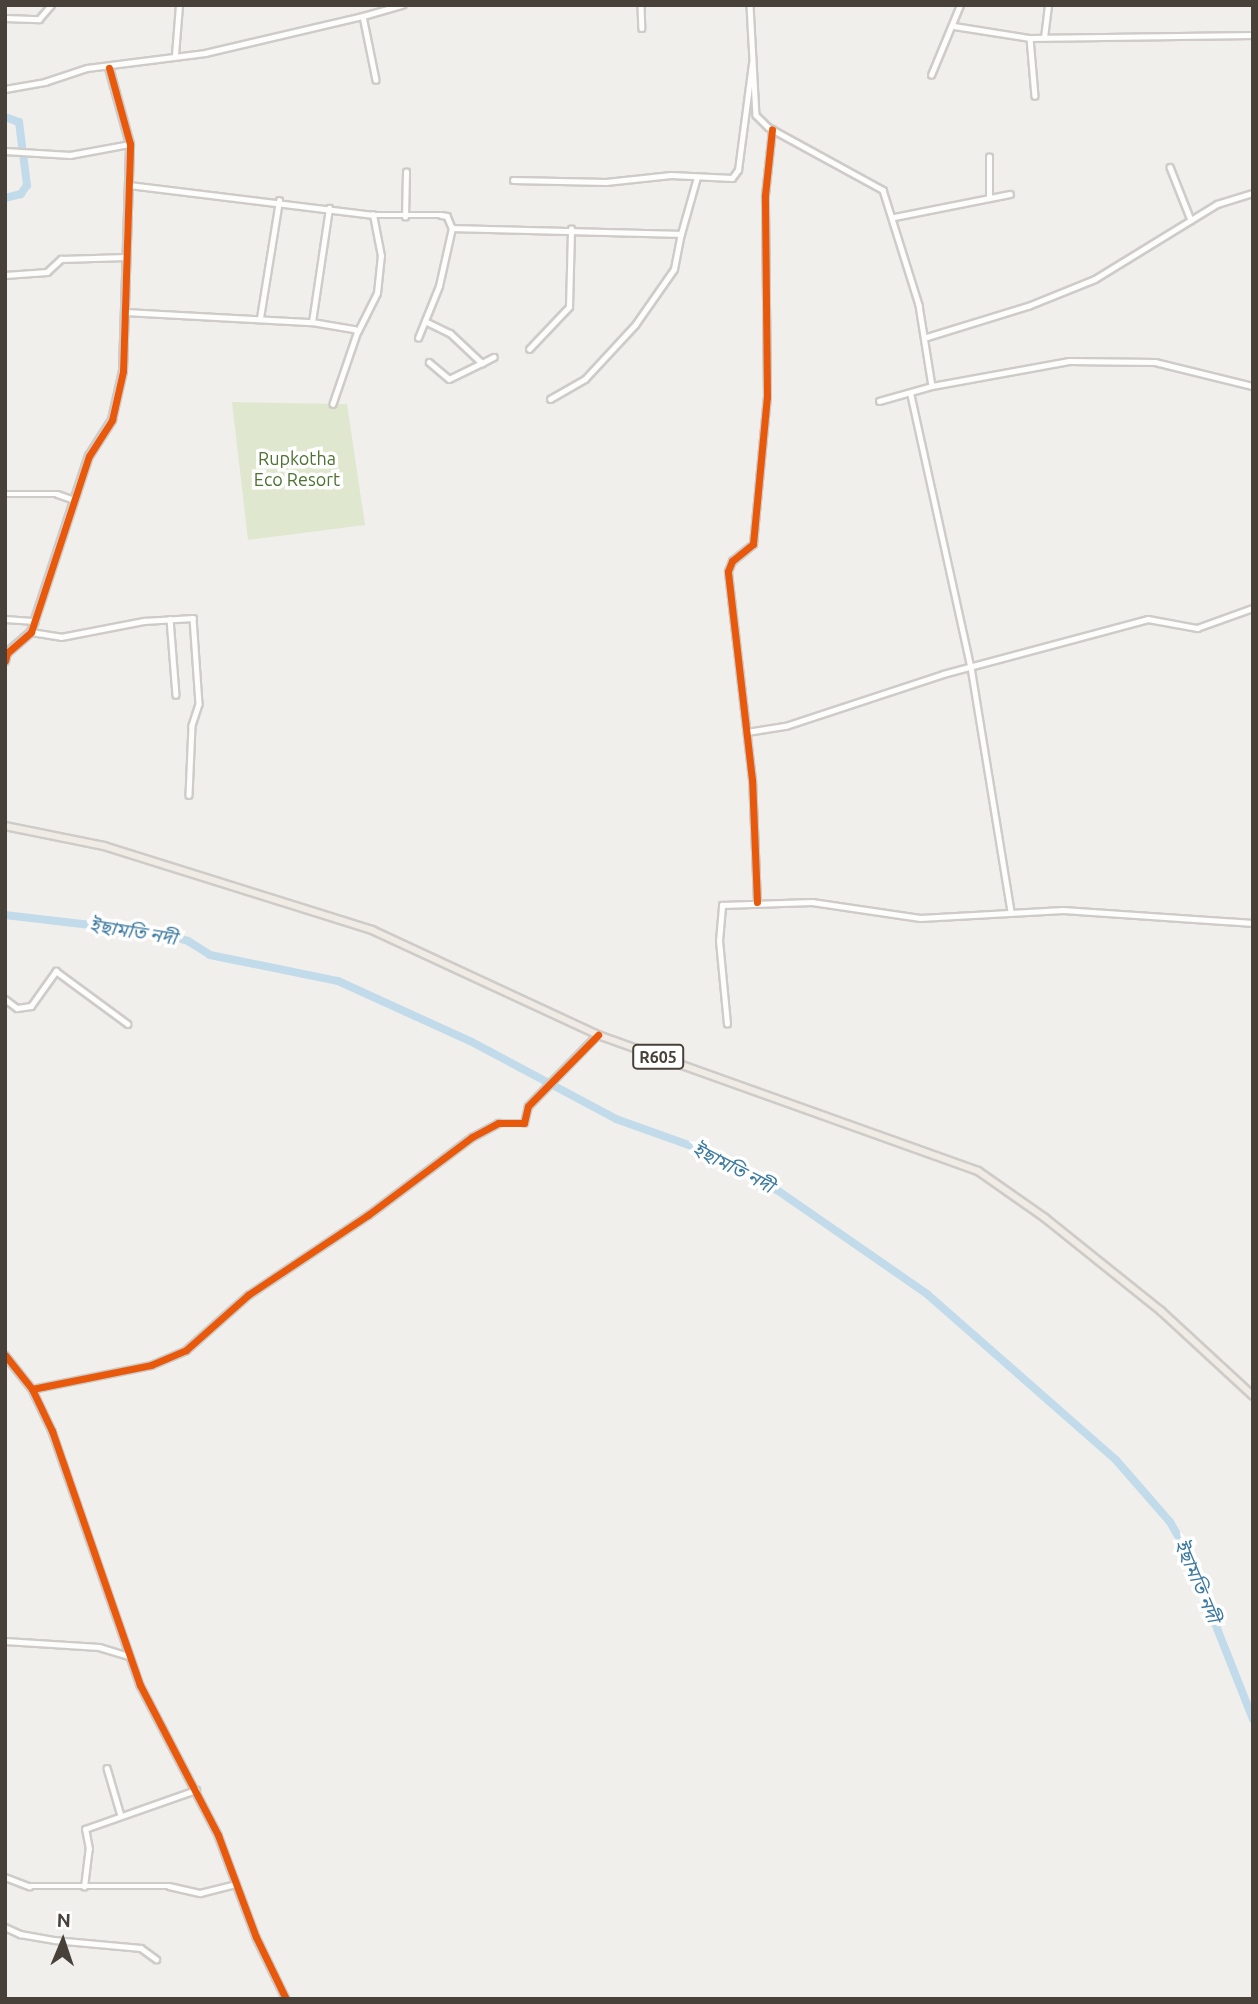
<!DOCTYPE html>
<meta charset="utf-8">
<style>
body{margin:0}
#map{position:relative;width:1258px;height:2004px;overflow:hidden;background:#f1efec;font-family:Ubuntu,"Noto Sans Bengali",sans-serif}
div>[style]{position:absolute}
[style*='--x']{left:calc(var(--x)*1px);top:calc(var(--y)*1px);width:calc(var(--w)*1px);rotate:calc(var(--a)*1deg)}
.green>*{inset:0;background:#dfe8cf}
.river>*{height:8px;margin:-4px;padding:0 4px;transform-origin:4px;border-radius:4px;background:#c2dbea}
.roads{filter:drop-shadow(2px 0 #cecbc8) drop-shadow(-2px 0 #cecbc8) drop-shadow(0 2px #cecbc8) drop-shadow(0 -2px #cecbc8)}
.street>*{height:4.5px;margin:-2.25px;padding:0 2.25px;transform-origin:2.25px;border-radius:2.25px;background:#fdfdfc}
.secondary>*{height:6px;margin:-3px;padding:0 3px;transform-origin:3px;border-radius:3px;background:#f6f5f1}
.primary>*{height:6px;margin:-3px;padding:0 3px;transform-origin:3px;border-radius:3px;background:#f0ece5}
.cycleway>*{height:7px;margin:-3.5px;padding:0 3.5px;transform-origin:3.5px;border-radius:3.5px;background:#e8590c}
span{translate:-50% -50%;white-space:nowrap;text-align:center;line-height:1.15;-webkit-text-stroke:7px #fff;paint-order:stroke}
.shield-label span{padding:2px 5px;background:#fff;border:2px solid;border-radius:5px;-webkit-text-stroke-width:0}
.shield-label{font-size:16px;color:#474139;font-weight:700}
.park-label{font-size:18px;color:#4d7232}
.water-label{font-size:19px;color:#3c7aa0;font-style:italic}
.frame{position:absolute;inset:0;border:7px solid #474139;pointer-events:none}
.north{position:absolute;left:28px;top:1906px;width:70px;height:70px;-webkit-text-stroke:5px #fff;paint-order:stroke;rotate:2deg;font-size:19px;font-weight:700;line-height:28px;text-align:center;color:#474139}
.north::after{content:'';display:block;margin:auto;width:24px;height:32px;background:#474139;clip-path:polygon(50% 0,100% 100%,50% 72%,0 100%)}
</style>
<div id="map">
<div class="green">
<div style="clip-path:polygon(232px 402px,347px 404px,365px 525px,248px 540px)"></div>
</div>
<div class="river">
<div style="--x:5;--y:117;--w:15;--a:20"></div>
<div style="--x:19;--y:122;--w:64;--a:82.8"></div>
<div style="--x:27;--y:185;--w:11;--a:124"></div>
<div style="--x:21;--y:194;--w:16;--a:166"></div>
<div style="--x:5;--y:915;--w:155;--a:6.7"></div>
<div style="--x:159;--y:933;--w:30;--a:15"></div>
<div style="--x:188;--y:941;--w:26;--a:32"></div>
<div style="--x:210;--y:955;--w:131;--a:11.5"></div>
<div style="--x:338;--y:981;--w:147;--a:24.5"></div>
<div style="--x:472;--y:1042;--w:163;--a:28.1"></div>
<div style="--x:616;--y:1119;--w:101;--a:19.7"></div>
<div style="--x:711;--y:1153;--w:76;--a:29.3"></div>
<div style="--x:777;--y:1190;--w:183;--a:34.7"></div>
<div style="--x:927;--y:1294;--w:252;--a:41.3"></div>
<div style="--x:1116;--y:1460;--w:82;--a:48.9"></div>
<div style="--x:1170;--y:1522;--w:32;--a:60"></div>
<div style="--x:1186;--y:1550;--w:182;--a:68.4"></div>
</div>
<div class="roads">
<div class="street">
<div style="--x:641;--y:5;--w:23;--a:88"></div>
<div style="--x:750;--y:5;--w:110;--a:86.9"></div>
<div style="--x:756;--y:115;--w:17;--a:45"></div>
<div style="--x:768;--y:127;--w:131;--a:28.7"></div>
<div style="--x:883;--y:190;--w:121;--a:72.6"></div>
<div style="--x:919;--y:305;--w:82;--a:80.9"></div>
<div style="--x:363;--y:16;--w:41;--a:-15.8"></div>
<div style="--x:5;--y:18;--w:34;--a:2"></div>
<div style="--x:39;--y:19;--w:18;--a:-49"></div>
<div style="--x:954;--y:26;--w:77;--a:9"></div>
<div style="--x:1030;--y:38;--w:223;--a:-0.8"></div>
<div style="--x:1030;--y:38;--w:58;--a:85.1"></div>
<div style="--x:1044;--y:38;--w:33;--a:-83"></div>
<div style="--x:175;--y:55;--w:50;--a:-85.4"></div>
<div style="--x:931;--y:75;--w:76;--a:-67.5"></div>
<div style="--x:5;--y:89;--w:41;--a:-9.9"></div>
<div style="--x:45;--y:82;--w:44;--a:-18.4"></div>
<div style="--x:87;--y:68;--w:119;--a:-7.2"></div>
<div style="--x:205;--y:53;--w:162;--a:-13.2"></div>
<div style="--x:363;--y:16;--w:65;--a:78.5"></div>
<div style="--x:5;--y:151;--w:65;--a:3.5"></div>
<div style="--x:70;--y:155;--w:61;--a:-10.4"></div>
<div style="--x:1170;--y:167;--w:57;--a:68.4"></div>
<div style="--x:513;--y:180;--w:93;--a:1.2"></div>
<div style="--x:606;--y:182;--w:65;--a:-6.1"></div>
<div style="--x:671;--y:175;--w:61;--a:2.8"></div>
<div style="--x:732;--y:178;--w:10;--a:-53"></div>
<div style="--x:738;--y:170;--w:107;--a:-82.5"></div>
<div style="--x:129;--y:185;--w:246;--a:7"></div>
<div style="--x:373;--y:215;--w:68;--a:0"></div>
<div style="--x:441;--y:215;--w:6;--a:9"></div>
<div style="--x:447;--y:216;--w:13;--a:67"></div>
<div style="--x:452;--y:228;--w:229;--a:1.5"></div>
<div style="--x:681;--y:234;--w:59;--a:-74.3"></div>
<div style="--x:989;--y:198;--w:41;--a:-90"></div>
<div style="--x:405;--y:217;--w:45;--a:-88.7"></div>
<div style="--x:894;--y:217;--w:118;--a:-11.2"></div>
<div style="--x:5;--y:275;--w:42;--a:-4.1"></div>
<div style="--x:47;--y:272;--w:19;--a:-43"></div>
<div style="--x:61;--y:259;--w:65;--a:-1.8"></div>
<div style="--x:125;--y:312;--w:187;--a:3.1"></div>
<div style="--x:312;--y:322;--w:43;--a:9.5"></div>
<div style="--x:354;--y:329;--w:4;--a:27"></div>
<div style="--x:358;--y:331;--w:77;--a:108.9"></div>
<div style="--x:260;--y:318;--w:119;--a:-80.8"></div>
<div style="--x:425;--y:321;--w:28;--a:26"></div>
<div style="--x:450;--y:333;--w:44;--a:43.2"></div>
<div style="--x:482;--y:363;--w:13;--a:-27"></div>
<div style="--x:312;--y:322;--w:115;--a:-81.5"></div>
<div style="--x:358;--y:331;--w:42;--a:-63.4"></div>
<div style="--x:377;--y:293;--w:37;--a:-84"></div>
<div style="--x:381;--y:256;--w:42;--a:-101"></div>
<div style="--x:927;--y:337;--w:106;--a:-17.1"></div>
<div style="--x:1028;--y:306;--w:72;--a:-21.9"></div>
<div style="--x:1095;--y:279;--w:143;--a:-31.6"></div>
<div style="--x:1217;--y:204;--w:38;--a:-17"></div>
<div style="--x:418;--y:338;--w:56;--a:-68"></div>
<div style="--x:439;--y:286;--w:59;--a:-77.4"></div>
<div style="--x:529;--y:349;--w:58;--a:-46.4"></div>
<div style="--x:569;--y:307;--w:78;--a:-88.5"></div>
<div style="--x:429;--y:362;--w:26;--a:40"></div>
<div style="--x:449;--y:379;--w:37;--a:-26"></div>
<div style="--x:911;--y:395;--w:279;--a:77.6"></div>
<div style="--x:971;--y:667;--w:246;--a:80.7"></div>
<div style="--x:550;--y:399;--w:40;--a:-29.7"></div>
<div style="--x:585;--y:379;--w:74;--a:-47.2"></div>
<div style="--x:635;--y:325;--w:68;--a:-55.1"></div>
<div style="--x:674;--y:269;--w:36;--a:-79"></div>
<div style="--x:879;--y:401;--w:55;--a:-15.8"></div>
<div style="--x:932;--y:386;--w:139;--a:-10.3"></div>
<div style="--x:1069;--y:361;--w:86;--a:0.7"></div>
<div style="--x:1155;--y:362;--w:101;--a:13.8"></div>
<div style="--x:5;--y:494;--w:52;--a:0"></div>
<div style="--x:57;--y:494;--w:18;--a:19"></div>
<div style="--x:5;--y:619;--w:30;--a:4"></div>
<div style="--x:170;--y:619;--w:76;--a:85.5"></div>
<div style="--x:31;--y:632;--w:30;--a:9"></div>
<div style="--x:61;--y:637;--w:85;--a:-10.9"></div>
<div style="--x:144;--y:621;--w:49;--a:-3.5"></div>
<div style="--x:193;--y:618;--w:86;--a:86"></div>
<div style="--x:199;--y:704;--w:23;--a:108"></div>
<div style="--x:192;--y:726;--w:69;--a:92.5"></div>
<div style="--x:747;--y:732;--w:39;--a:-9"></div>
<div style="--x:786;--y:726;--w:165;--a:-18.3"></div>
<div style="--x:943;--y:674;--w:212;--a:-15"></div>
<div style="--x:1148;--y:619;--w:50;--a:10.4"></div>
<div style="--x:1197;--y:628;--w:59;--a:-19.7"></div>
<div style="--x:757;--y:902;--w:122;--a:-92.3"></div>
<div style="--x:752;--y:780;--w:210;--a:-96.6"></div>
<div style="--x:728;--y:571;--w:11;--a:-68"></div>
<div style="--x:732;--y:561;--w:27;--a:-39"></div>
<div style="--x:753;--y:544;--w:148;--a:-84.6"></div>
<div style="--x:767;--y:397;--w:202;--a:-90.6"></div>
<div style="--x:765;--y:195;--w:66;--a:-83.9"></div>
<div style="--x:5;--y:999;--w:15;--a:37"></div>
<div style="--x:17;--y:1008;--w:14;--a:-8"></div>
<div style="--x:31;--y:1006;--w:43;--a:-54.5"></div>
<div style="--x:56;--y:971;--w:89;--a:36.4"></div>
<div style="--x:727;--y:1024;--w:83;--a:-95.5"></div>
<div style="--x:719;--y:941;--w:36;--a:-85"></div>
<div style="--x:722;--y:905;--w:90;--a:-1.9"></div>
<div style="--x:812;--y:902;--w:109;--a:8.4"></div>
<div style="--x:920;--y:918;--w:143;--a:-3.2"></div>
<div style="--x:1063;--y:910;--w:190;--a:3.9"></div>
<div style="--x:5;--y:1355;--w:43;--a:51.5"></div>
<div style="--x:32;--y:1389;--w:47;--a:64.5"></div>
<div style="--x:52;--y:1431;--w:269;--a:70.9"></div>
<div style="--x:140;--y:1685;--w:169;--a:62.5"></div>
<div style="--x:218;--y:1835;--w:109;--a:69.6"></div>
<div style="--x:256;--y:1937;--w:69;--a:64.2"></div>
<div style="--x:32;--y:1389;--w:121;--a:-11.4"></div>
<div style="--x:151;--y:1365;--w:38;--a:-23"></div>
<div style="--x:186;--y:1350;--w:83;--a:-41.6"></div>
<div style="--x:248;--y:1295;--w:144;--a:-33.7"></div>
<div style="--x:368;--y:1215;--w:130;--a:-36.9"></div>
<div style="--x:472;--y:1137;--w:30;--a:-28"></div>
<div style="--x:498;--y:1123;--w:26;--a:0"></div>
<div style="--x:524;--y:1123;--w:17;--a:-77"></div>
<div style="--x:528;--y:1106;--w:99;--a:-45.8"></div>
<div style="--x:5;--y:1641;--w:94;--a:3.7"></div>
<div style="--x:99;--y:1647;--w:31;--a:17"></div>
<div style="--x:107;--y:1768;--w:50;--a:73.7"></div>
<div style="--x:5;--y:1877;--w:26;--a:21"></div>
<div style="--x:29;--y:1886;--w:140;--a:0"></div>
<div style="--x:169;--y:1886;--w:32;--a:13"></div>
<div style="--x:200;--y:1893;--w:36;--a:-14"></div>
<div style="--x:84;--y:1887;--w:38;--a:-83"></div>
<div style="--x:89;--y:1849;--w:20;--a:-101"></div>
<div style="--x:85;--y:1829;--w:118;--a:-19.4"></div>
<div style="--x:5;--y:1927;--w:17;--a:25"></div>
<div style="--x:20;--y:1934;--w:35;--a:10"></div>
<div style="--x:54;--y:1940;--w:87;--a:5.3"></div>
<div style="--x:141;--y:1948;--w:19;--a:36"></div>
</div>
<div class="secondary">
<div style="--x:5;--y:661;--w:8;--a:-76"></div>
<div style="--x:7;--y:653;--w:32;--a:-41"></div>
<div style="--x:31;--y:632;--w:185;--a:-71.8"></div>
<div style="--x:89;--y:456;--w:43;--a:-57.4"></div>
<div style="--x:112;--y:420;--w:50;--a:-77.3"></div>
<div style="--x:123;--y:371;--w:227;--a:-88.2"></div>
<div style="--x:130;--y:144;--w:79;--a:-105.4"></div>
</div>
<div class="primary">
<div style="--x:5;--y:826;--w:101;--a:11.4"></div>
<div style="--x:104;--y:846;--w:281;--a:17.4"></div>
<div style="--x:372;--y:930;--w:249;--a:24.9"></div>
<div style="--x:598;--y:1035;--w:404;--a:19.7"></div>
<div style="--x:978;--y:1171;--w:82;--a:35"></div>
<div style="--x:1045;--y:1218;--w:149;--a:38.7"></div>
<div style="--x:1161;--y:1311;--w:125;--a:42.7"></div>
</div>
</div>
<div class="cycleway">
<div style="--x:5;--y:661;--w:8;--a:-76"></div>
<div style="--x:7;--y:653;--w:32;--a:-41"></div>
<div style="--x:31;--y:632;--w:185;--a:-71.8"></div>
<div style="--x:89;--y:456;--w:43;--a:-57.4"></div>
<div style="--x:112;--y:420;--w:50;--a:-77.3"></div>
<div style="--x:123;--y:371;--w:227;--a:-88.2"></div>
<div style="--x:130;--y:144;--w:79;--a:-105.4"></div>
<div style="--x:757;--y:902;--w:122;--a:-92.3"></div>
<div style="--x:752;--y:780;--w:210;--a:-96.6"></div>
<div style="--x:728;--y:571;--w:11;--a:-68"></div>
<div style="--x:732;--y:561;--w:27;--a:-39"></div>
<div style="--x:753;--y:544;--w:148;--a:-84.6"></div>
<div style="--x:767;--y:397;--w:202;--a:-90.6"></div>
<div style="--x:765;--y:195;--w:66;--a:-83.9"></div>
<div style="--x:5;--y:1355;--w:43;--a:51.5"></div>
<div style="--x:32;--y:1389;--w:47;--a:64.5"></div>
<div style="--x:52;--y:1431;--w:269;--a:70.9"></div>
<div style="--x:140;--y:1685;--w:169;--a:62.5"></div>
<div style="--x:218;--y:1835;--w:109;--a:69.6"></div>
<div style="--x:256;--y:1937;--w:69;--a:64.2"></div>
<div style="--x:32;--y:1389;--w:121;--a:-11.4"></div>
<div style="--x:151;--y:1365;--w:38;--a:-23"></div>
<div style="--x:186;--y:1350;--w:83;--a:-41.6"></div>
<div style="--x:248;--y:1295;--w:144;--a:-33.7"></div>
<div style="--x:368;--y:1215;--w:130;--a:-36.9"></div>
<div style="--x:472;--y:1137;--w:30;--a:-28"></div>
<div style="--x:498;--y:1123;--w:26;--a:0"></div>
<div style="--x:524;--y:1123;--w:17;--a:-77"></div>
<div style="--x:528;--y:1106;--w:100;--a:-45.4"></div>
</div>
<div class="shield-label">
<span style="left:658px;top:1057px">R605</span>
</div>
<div class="park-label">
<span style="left:297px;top:469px">Rupkotha<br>Eco Resort</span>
</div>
<div class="water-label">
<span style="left:133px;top:932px;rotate:9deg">ইছামতি নদী</span>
<span style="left:733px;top:1168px;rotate:27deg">ইছামতি নদী</span>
<span style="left:1197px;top:1581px;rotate:67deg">ইছামতি নদী</span>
</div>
<div class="frame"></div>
<div class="north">N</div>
</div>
